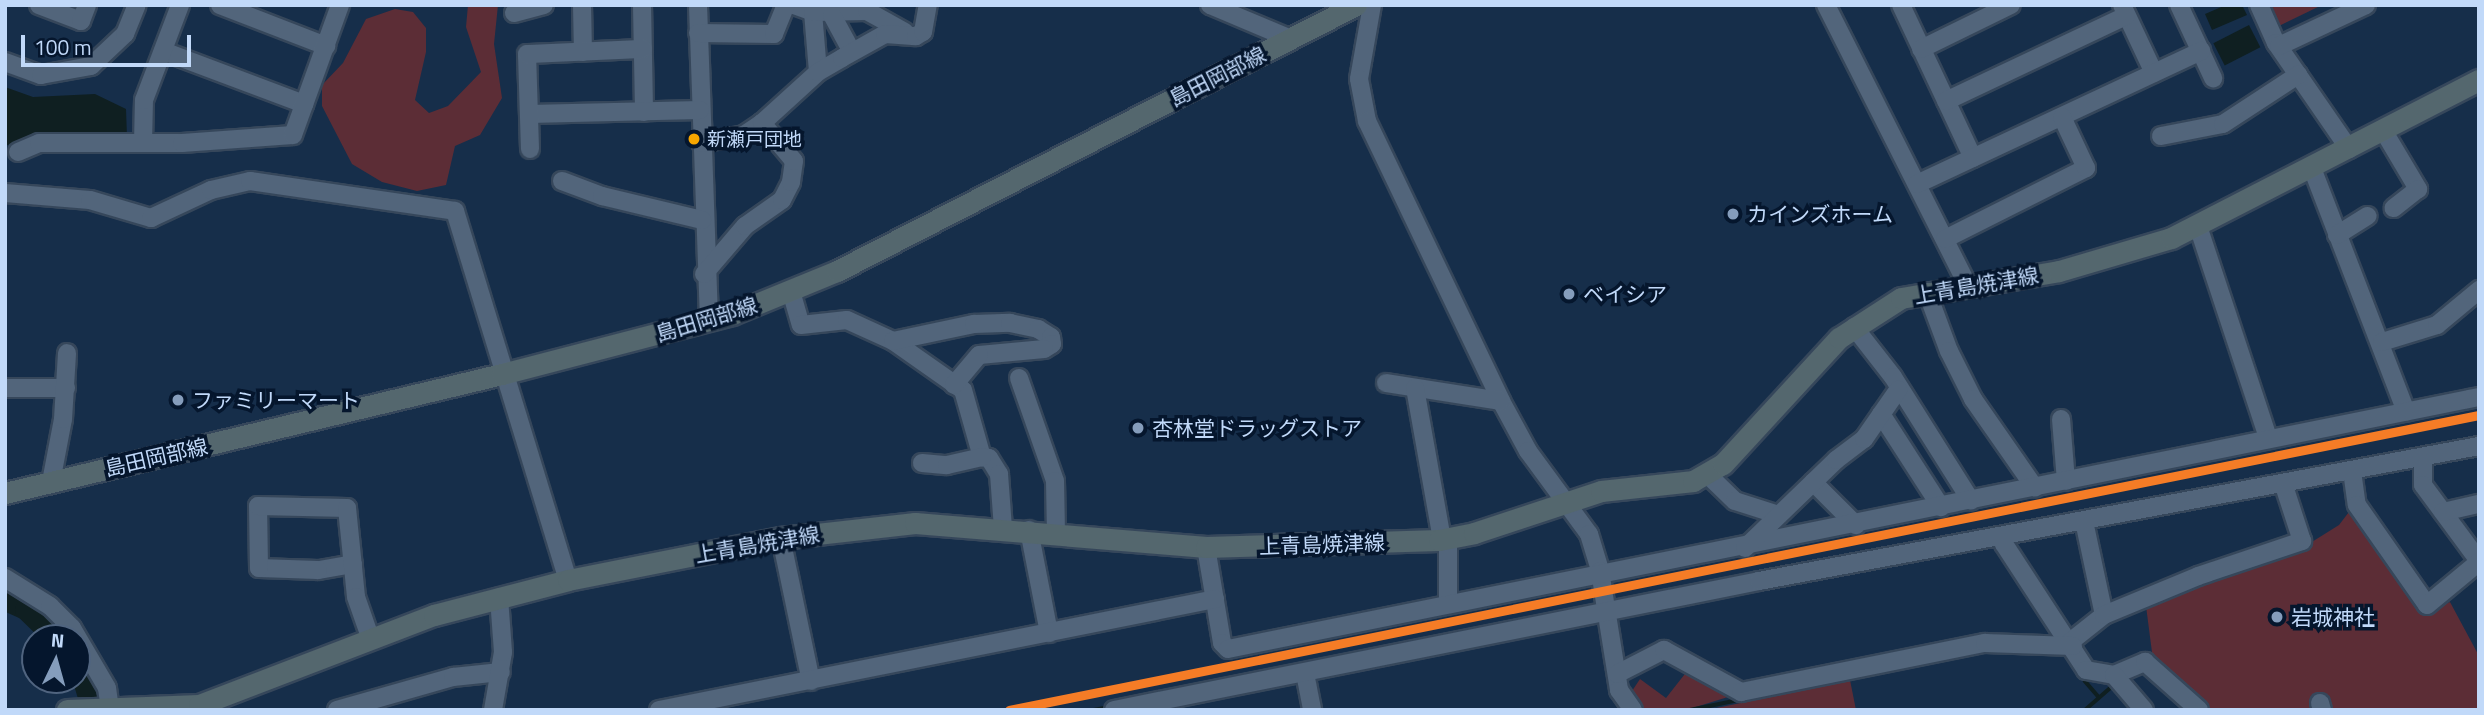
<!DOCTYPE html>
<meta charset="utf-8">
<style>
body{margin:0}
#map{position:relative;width:2484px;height:715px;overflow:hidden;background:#162e4a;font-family:"Titillium Web","Noto Sans JP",sans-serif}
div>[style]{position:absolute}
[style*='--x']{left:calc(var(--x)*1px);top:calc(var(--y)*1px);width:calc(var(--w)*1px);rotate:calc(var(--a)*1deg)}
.green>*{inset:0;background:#5c2d36}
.water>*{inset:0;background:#0f1f21;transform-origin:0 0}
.stream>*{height:3.5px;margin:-1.75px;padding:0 1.75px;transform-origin:1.75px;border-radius:1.75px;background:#0f1f21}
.river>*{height:21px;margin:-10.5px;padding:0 10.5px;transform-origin:10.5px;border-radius:10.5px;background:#0f1f21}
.roads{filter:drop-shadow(2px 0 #36475b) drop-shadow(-2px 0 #36475b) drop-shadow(0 2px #36475b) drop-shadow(0 -2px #36475b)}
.minor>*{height:18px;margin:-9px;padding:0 9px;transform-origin:9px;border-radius:9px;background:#52657b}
.major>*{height:21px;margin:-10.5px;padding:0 10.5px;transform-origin:10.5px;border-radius:10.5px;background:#54676e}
.rail-1>*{height:9px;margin:-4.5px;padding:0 4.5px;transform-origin:4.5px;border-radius:4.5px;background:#f57c26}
.dots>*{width:19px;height:19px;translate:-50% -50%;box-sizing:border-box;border:4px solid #05162d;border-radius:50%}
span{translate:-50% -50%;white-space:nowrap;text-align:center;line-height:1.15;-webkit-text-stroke:7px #05162d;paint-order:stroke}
.bus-label{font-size:19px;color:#c1d9f9}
.left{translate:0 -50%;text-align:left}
.street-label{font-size:21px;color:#c1d9f9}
.poi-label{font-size:21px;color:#c1d9f9}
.frame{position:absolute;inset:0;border:7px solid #c1d9f9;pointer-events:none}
.north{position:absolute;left:21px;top:624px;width:70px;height:70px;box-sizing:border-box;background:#05162d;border:2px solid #50647f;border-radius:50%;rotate:5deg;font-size:19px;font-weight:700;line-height:28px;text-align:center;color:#c1d9f9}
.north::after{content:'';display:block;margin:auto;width:24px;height:32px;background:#859dbc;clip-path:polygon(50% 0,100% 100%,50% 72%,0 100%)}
.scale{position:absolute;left:21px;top:35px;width:170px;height:32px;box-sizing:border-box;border:4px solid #c1d9f9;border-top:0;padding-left:9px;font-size:21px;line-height:24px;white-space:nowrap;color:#c1d9f9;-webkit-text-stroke:5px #05162d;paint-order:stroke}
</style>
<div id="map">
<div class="green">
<div style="clip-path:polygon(468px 5px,498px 5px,494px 44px,502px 98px,480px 135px,455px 146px,446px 185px,417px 191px,382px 182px,352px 164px,322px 106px,322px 85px,343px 63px,366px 19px,395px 9px,413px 12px,426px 28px,426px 52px,415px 100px,429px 113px,448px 106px,481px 72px,466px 27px)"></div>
<div style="clip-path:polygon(2272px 5px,2322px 5px,2279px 26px)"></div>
<div style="clip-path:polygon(2352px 508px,2426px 612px,2450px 602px,2479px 656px,2479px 710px,2205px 710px,2153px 660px,2146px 606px,2198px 580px,2307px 545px,2339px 525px)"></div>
<div style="clip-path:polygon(1688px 670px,1728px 697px,1686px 710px,1644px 710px,1630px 694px,1640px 679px,1666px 698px)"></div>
<div style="clip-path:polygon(1850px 680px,1856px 710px,1707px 710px)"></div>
</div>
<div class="water">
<div style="clip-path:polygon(2226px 5px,2242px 5px,2247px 15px,2212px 30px,2205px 14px)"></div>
<div style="left:2249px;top:25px;width:25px;height:40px;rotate:63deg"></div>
<div style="clip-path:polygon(5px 87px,33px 97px,95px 94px,126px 109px,127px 137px,28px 137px,5px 146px)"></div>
</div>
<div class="stream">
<div style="--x:2085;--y:681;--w:21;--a:49"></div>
<div style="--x:1094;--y:710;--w:15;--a:-11"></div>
<div style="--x:1690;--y:710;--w:54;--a:-11.7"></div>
<div style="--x:2085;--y:710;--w:40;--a:-41"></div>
</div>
<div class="river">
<div style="--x:5;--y:600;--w:22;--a:24"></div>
<div style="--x:25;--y:609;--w:42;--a:44"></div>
<div style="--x:77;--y:660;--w:52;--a:73.3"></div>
</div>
<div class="roads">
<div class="minor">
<div style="--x:39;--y:5;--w:45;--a:20.9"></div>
<div style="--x:81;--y:21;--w:17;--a:-69"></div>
<div style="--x:220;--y:5;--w:114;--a:21.1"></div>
<div style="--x:582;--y:5;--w:47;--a:88.8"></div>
<div style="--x:642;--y:5;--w:107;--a:88.9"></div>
<div style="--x:698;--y:5;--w:316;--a:88"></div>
<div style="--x:794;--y:5;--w:20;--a:20"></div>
<div style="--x:813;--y:12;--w:60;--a:85.2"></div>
<div style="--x:1210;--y:5;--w:88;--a:22.8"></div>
<div style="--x:1372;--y:5;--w:75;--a:100"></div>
<div style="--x:1359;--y:79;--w:43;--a:79.2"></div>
<div style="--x:1367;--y:121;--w:310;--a:64.4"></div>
<div style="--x:1501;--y:401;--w:57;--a:61.6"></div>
<div style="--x:1528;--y:451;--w:103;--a:53.7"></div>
<div style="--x:1589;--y:534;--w:39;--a:73"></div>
<div style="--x:1600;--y:571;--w:121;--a:80.9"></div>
<div style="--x:1619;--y:690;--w:24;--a:55"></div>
<div style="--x:1826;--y:5;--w:315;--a:63.2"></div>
<div style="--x:1901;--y:5;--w:169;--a:64.8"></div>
<div style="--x:2122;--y:5;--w:75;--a:64.8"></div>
<div style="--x:2179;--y:5;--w:81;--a:65"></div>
<div style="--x:2259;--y:5;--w:42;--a:65.9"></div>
<div style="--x:2276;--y:43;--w:129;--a:55.4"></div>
<div style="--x:813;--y:12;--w:54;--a:-1.1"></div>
<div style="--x:867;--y:11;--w:43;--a:28.9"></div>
<div style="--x:514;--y:13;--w:31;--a:-15"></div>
<div style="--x:832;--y:15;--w:42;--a:61.6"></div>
<div style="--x:698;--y:33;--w:76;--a:0.8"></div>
<div style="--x:774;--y:34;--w:31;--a:-68"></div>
<div style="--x:2279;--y:46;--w:96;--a:-25.2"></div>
<div style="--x:1921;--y:49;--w:100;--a:-26.1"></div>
<div style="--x:163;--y:51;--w:151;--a:20.6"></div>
<div style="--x:5;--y:62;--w:38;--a:20"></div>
<div style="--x:41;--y:75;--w:51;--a:-10.2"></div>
<div style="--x:91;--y:66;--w:47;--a:-43.3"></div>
<div style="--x:125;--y:34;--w:31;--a:-68"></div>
<div style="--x:1946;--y:101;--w:199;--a:-25.3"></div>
<div style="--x:529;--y:114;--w:171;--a:-1.3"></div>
<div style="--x:2383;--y:130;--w:69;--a:59.3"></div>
<div style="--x:2418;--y:189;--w:31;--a:142"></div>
<div style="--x:2161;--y:136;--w:63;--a:-11"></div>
<div style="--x:2223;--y:124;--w:90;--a:-33.2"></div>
<div style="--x:143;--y:143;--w:43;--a:-88.7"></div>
<div style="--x:144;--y:100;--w:102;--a:-69.2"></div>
<div style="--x:701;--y:143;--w:44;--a:-10.5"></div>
<div style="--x:744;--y:135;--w:22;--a:-34"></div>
<div style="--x:530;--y:149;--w:95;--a:-91.8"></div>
<div style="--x:527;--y:54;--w:116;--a:-2.5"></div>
<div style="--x:18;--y:152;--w:23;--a:-23"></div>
<div style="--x:39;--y:143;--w:143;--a:0"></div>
<div style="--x:182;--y:143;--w:111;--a:-4.1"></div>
<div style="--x:293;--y:135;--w:138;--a:-70.1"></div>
<div style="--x:2312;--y:168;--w:261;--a:68.9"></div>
<div style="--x:562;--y:181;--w:43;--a:20.6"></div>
<div style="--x:602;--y:196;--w:103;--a:13.5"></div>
<div style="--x:1917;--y:184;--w:314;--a:-25.1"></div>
<div style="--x:5;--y:193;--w:85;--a:4.7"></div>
<div style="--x:90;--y:200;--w:64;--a:16.4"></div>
<div style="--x:151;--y:218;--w:66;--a:-25"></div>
<div style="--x:211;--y:190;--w:40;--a:-13"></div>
<div style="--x:250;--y:181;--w:207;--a:8.3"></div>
<div style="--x:455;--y:211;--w:386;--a:73"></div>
<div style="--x:2198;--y:226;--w:223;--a:71.7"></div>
<div style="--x:2337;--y:235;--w:36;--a:-32"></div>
<div style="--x:1945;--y:239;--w:158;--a:-26.7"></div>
<div style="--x:2086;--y:168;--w:56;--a:-115.2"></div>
<div style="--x:704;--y:274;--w:63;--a:-49.5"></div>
<div style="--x:745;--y:226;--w:45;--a:-35.1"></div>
<div style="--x:782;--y:200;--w:20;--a:-63"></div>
<div style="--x:791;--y:182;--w:21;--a:-82"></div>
<div style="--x:794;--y:161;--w:50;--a:-130.1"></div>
<div style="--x:762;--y:123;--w:76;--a:-42.3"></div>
<div style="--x:818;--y:72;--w:28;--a:-30"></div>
<div style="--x:842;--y:58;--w:49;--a:-29.2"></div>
<div style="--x:885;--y:34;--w:31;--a:4"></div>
<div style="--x:916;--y:36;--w:8;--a:-30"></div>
<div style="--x:923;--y:32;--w:27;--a:-80"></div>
<div style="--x:791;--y:291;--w:35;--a:74"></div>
<div style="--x:801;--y:325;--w:46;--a:-6.2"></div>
<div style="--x:847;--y:320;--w:51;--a:24.5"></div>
<div style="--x:893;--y:341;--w:85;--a:35"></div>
<div style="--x:963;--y:390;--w:70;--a:74.2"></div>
<div style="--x:982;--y:457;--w:7;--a:8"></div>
<div style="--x:989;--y:458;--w:19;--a:58"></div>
<div style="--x:999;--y:474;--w:55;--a:85.8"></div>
<div style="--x:1927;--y:292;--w:63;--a:69.6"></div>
<div style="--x:1949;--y:351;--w:54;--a:63.4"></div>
<div style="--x:1973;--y:399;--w:108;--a:55.1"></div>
<div style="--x:1854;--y:327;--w:63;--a:52"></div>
<div style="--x:1893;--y:377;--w:146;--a:57.8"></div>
<div style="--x:893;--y:341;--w:83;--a:-11.9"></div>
<div style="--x:974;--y:324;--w:36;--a:-2"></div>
<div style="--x:1010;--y:323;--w:29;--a:12"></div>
<div style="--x:1038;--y:329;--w:15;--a:32"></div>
<div style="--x:1051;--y:337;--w:7;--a:82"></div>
<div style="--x:1052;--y:344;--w:9;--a:148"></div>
<div style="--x:1044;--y:349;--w:65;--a:174.7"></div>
<div style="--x:979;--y:355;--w:39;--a:130"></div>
<div style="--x:2382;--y:342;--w:58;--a:-17.2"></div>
<div style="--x:2437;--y:325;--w:55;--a:-39.8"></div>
<div style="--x:1019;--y:378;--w:109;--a:70.7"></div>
<div style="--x:1055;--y:481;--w:52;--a:88.9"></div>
<div style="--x:1386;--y:383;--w:116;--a:8.9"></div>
<div style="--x:5;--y:388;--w:61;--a:0"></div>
<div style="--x:1415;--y:388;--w:153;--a:79.9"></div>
<div style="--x:1881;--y:414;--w:111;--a:57.2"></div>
<div style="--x:2061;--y:419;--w:62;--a:85.4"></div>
<div style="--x:2423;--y:457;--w:28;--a:90"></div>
<div style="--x:2423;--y:485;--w:94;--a:53.6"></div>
<div style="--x:922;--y:463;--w:25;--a:5"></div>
<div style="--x:947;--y:465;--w:36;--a:-13"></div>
<div style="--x:2352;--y:471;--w:34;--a:82"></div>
<div style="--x:2357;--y:505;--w:122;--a:55"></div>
<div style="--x:2427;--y:605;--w:67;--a:-39.6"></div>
<div style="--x:1708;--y:475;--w:37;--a:44"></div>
<div style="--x:1735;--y:501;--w:46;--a:17.7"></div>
<div style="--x:51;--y:482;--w:64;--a:-79.2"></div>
<div style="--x:63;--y:419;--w:66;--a:-86.5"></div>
<div style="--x:1813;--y:482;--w:61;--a:45"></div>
<div style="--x:2443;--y:512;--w:37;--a:-13"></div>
<div style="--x:2084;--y:521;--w:96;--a:78"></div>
<div style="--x:1029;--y:530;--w:105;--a:79"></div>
<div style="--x:2003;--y:537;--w:7;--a:82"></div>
<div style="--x:2004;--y:544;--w:150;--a:56.9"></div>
<div style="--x:2086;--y:670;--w:28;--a:10"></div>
<div style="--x:2114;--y:675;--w:34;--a:-23"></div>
<div style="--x:2145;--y:662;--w:72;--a:41.6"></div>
<div style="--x:781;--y:538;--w:146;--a:78.2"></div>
<div style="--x:1448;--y:538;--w:65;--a:90"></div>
<div style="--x:1206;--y:547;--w:97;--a:80.5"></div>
<div style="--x:1222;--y:643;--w:8;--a:45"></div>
<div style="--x:1228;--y:649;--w:1276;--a:-11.39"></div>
<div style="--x:1745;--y:548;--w:127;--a:-44"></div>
<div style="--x:1836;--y:460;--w:35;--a:-37"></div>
<div style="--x:1864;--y:439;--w:60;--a:-55.2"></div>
<div style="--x:353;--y:564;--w:36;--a:170"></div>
<div style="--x:318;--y:570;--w:59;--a:-178.1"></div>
<div style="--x:259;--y:568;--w:62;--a:-90.9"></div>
<div style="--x:258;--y:506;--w:89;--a:1.3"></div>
<div style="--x:347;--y:508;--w:89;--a:84.2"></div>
<div style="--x:356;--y:597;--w:42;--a:70.7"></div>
<div style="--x:5;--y:578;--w:53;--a:31.9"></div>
<div style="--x:50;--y:606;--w:31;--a:45"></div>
<div style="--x:72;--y:628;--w:69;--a:59.7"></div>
<div style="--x:107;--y:688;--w:22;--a:82"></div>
<div style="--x:2070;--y:642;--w:43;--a:-38.5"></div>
<div style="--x:2104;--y:615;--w:102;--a:-22.5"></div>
<div style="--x:2198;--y:576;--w:110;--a:-18.6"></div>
<div style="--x:2302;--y:541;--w:61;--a:-108.1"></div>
<div style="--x:1305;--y:673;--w:38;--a:79"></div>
<div style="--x:1617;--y:674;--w:53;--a:-27.1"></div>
<div style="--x:1664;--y:650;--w:88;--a:28.6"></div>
<div style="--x:1741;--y:692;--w:249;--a:-11.4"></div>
<div style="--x:1985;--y:643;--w:88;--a:2"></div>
<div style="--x:2114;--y:675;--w:46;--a:49.4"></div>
<div style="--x:2320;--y:703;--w:7;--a:74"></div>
<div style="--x:337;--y:710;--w:121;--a:-15.9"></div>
<div style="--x:453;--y:677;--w:48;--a:-5.9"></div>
<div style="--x:493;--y:710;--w:59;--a:-80.2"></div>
<div style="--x:503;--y:652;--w:55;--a:-94.2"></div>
<div style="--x:659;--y:710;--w:567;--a:-11.29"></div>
<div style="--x:1114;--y:710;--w:658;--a:-11.31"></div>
<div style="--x:1759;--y:581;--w:733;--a:-10.62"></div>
</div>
<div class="major">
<div style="--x:5;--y:493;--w:511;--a:-13.47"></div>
<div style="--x:502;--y:374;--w:238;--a:-14.6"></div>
<div style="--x:732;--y:314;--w:113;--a:-22.3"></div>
<div style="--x:837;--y:271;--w:583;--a:-27.14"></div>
<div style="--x:67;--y:710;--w:132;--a:-2.2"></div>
<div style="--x:199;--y:705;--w:252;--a:-21"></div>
<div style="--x:434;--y:615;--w:138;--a:-14.6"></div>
<div style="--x:568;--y:580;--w:217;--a:-11.2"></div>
<div style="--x:781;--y:538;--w:135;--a:-6.4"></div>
<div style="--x:915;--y:523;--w:292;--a:4.7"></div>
<div style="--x:1206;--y:547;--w:233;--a:-1.7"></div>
<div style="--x:1439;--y:540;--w:36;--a:-11"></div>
<div style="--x:1474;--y:533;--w:134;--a:-18.3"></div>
<div style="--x:1601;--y:491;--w:93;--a:-6.2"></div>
<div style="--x:1693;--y:481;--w:34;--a:-30"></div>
<div style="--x:1723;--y:464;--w:171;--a:-47.4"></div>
<div style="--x:1839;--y:338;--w:74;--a:-32.8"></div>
<div style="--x:1901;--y:298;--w:160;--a:-9.7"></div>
<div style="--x:2059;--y:271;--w:117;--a:-16.4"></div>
<div style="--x:2171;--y:238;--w:346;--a:-27.2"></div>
</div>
</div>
<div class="rail-1">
<div style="--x:1009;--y:710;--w:1499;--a:-11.35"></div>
</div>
<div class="dots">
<div style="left:694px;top:139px;background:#f7a600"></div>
<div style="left:1733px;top:214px;background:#859dbc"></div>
<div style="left:1569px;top:294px;background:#859dbc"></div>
<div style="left:178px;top:400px;background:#859dbc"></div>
<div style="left:1138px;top:428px;background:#859dbc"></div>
<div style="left:2277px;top:617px;background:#859dbc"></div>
</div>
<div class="bus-label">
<span class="left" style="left:707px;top:139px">新瀬戸団地</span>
</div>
<div class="street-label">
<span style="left:1217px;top:76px;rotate:-27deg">島田岡部線</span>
<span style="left:1976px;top:285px;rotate:-10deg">上青島焼津線</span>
<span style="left:706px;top:319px;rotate:-17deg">島田岡部線</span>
<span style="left:156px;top:457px;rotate:-13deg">島田岡部線</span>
<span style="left:757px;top:544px;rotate:-10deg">上青島焼津線</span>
<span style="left:1322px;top:544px;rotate:-2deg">上青島焼津線</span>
</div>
<div class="poi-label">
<span class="left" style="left:1747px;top:214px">カインズホーム</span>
<span class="left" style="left:1583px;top:294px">ベイシア</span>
<span class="left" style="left:192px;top:400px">ファミリーマート</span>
<span class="left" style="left:1152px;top:428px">杏林堂ドラッグストア</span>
<span class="left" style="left:2291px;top:617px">岩城神社</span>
</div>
<div class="frame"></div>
<div class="north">N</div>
<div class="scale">100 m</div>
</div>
